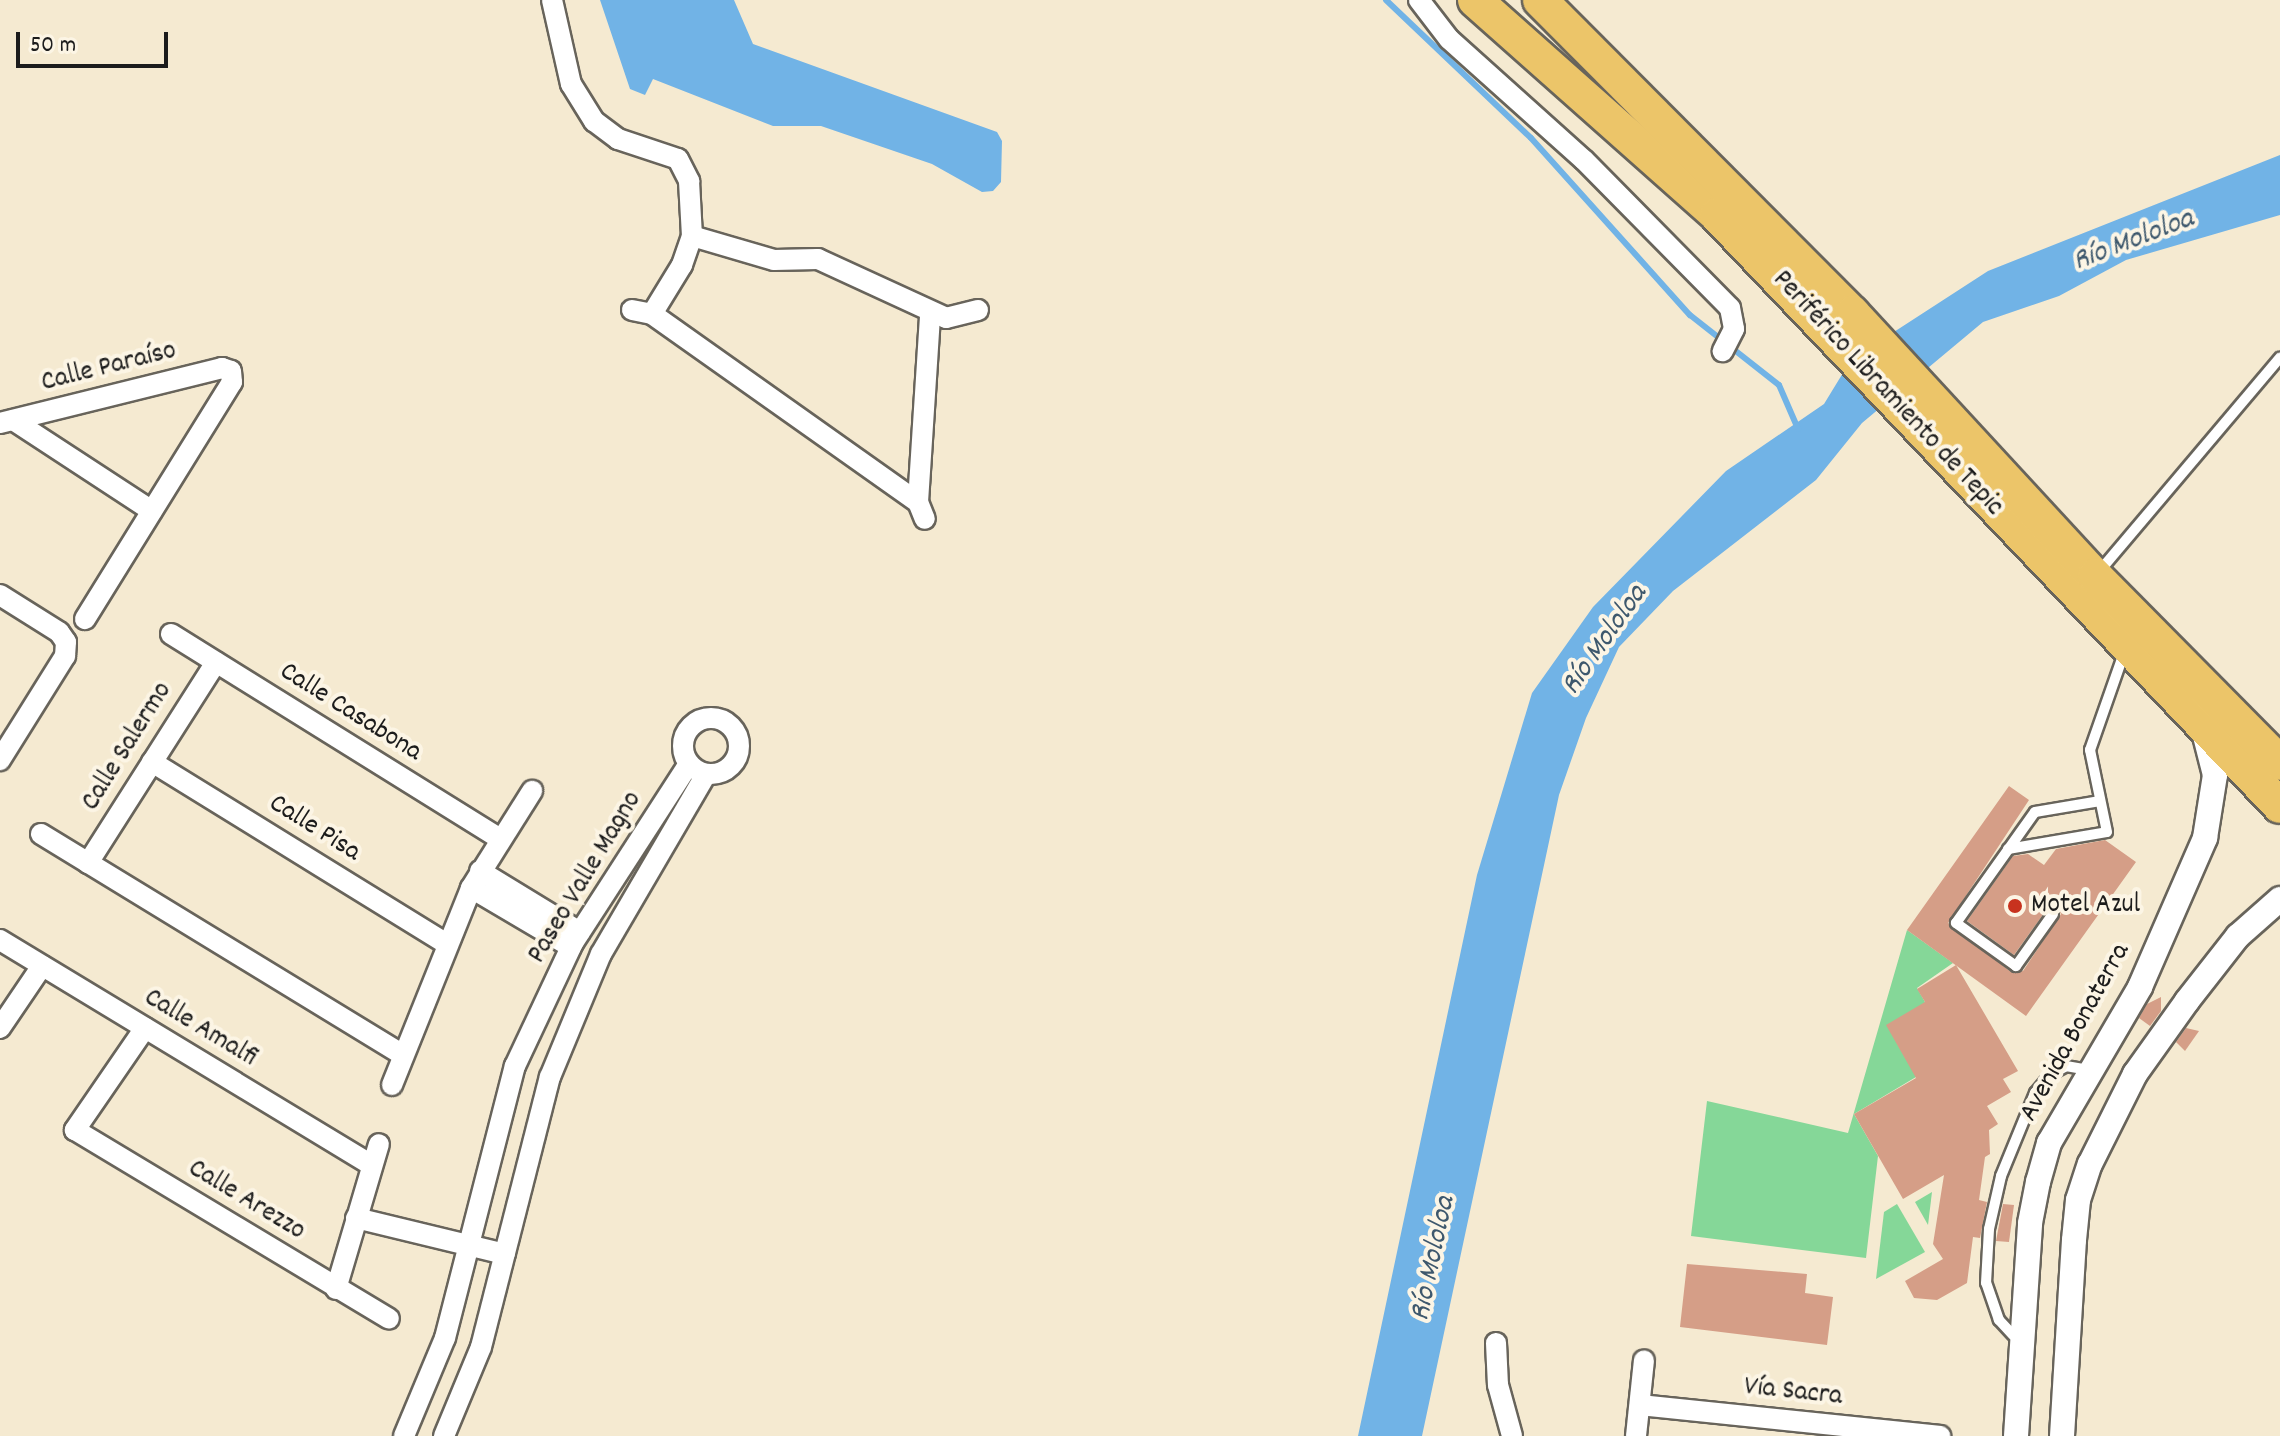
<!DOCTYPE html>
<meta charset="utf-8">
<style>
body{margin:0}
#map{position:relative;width:2280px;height:1436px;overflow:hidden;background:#f5ead1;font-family:Dekko,sans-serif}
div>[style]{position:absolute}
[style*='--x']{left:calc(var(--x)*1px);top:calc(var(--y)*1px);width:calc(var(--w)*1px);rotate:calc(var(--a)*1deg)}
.green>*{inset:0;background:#85d798}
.water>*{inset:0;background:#71b3e6}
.stream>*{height:6px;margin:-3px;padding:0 3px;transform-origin:3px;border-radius:3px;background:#71b3e6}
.building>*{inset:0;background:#d59e87}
.roads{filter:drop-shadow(2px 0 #68645b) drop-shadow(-2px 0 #68645b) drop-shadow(0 2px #68645b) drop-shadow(0 -2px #68645b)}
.service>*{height:10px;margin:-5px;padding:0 5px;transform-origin:5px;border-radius:5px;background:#fff}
.minor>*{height:20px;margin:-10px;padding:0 10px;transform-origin:10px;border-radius:10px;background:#fff}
.minor>.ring{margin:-10px;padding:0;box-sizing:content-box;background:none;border:20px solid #fff;border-radius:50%}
.tertiary>*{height:24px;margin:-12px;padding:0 12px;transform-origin:12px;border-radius:12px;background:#fff}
.trunk>*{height:34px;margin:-17px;padding:0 17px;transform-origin:17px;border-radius:17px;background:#ecc569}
.dots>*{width:22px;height:22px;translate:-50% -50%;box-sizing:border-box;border:4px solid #fcf5e5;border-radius:50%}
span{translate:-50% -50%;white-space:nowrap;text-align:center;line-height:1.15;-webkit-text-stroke:8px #fcf5e5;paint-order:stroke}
.street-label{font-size:28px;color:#1c1c1c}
.poi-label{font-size:28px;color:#1c1c1c}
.left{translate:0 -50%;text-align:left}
.water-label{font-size:30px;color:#3e586d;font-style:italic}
.scale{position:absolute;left:16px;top:32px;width:152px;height:36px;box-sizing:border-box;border:4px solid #1c1c1c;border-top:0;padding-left:10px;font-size:24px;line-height:28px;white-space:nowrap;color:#1c1c1c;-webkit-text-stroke:6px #fcf5e5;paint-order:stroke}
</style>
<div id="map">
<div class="green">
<div style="clip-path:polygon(1907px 930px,1953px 963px,1917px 988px,1925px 1002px,1916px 1077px,1854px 1114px,1878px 1156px,1866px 1258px,1691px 1236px,1707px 1101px,1848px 1133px)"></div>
<div style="clip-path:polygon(1932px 1192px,1928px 1225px,1915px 1202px)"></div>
<div style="clip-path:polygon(1897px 1204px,1925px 1252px,1876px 1279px,1884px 1212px)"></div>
</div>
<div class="water">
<div style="clip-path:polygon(600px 0,734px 0,753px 44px,997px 132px,1002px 141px,1001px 182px,993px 191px,982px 192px,932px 164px,821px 126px,773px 126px,653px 79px,645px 95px,630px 89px)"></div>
<div style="clip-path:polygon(2280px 155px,2280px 215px,2126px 260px,2059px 296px,1983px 322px,1862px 423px,1816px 480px,1673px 591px,1619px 647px,1586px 718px,1559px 795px,1422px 1436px,1358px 1436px,1477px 875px,1532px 693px,1593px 607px,1726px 471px,1824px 404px,1846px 368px,1880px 341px,1988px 271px)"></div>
</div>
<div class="stream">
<div style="--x:1386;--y:0;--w:200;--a:43.6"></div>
<div style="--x:1531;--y:138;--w:238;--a:48.1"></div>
<div style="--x:1690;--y:315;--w:113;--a:38.2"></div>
<div style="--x:1779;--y:385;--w:48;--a:66.6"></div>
</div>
<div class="building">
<div style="clip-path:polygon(2009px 786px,2029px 800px,1948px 923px,2011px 972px,2023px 971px,2061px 914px,2057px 907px,2047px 909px,2014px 955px,1967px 921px,2013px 856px,2028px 854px,2044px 865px,2056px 849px,2105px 840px,2136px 862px,2026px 1016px,1907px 930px)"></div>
<div style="clip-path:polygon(1956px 965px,2018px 1071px,2003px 1079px,2011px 1092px,1987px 1106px,1998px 1124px,1989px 1130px,1990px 1154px,1985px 1157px,1979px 1200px,1987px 1202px,1980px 1238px,1973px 1237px,1967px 1283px,1937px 1300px,1914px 1298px,1905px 1281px,1943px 1259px,1933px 1244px,1944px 1175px,1903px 1199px,1854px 1114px,1916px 1078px,1886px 1025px,1925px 1002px,1917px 989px)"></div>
<div style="clip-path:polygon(2161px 997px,2161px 1011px,2150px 1026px,2139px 1018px,2147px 1004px)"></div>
<div style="clip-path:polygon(2186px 1028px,2199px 1031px,2185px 1051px,2176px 1042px)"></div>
<div style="clip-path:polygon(2003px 1204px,2014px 1205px,2009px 1242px,1996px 1241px)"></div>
<div style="clip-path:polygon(1687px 1264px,1807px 1274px,1805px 1293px,1833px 1297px,1827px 1345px,1680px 1327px)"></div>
</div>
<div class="roads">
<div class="service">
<div style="--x:2098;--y:573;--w:282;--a:-49.8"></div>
<div style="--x:2008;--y:849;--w:100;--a:-9.7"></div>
<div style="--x:2107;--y:832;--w:84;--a:-101.7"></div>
<div style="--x:2090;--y:750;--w:103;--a:-70.7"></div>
<div style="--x:2053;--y:914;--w:64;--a:125.4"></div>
<div style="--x:2016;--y:966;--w:74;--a:-144.4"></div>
<div style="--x:1956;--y:923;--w:136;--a:-54.6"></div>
<div style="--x:2035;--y:812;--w:66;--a:-9.6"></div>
<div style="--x:2013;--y:1335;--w:21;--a:-133"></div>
<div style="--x:1999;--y:1320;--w:39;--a:-109"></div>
<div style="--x:1986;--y:1283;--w:54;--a:-86.8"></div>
<div style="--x:1989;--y:1229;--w:54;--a:-77.2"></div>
<div style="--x:2001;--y:1176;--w:90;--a:-67.7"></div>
<div style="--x:2035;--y:1093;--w:23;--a:-50"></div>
<div style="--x:2050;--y:1075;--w:18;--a:-29"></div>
<div style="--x:2066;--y:1066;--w:23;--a:10"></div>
</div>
<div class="minor">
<div style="--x:552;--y:0;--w:86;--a:77.3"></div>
<div style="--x:571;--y:84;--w:44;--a:58.1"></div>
<div style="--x:594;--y:121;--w:30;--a:37"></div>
<div style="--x:618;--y:139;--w:63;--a:18.4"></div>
<div style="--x:678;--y:159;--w:25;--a:63"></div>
<div style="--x:689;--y:181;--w:55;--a:86.9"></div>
<div style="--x:692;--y:236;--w:31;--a:109"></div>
<div style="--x:682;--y:265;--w:57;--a:121.5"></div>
<div style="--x:1419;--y:0;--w:49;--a:52.4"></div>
<div style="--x:1449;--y:39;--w:181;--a:41.9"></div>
<div style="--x:1584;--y:160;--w:208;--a:45.4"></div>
<div style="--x:1730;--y:308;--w:21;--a:79"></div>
<div style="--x:1734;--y:329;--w:25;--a:117"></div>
<div style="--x:692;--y:236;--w:85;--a:16.3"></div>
<div style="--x:774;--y:260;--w:44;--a:-1.3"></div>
<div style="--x:818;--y:259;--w:141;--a:24.7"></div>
<div style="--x:946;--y:318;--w:33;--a:-14"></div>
<div style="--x:632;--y:310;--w:20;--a:11"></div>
<div style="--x:652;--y:314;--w:326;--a:35.3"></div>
<div style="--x:918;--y:502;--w:18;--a:68"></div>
<div style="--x:13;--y:420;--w:166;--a:33.2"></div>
<div style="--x:0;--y:423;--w:229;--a:-13.9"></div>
<div style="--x:222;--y:368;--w:9;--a:18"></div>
<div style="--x:231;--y:371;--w:11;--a:85"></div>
<div style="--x:232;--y:382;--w:279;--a:121.8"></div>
<div style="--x:918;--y:502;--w:188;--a:-86.3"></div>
<div style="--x:0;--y:595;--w:70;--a:32.1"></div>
<div style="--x:59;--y:632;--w:12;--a:55"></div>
<div style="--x:66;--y:642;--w:14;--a:94"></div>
<div style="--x:65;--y:656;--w:123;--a:122"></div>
<div style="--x:171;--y:634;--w:388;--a:31.9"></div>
<div class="ring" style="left:683px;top:718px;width:36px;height:36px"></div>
<div style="--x:152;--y:762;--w:347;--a:31.7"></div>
<div style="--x:41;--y:834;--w:422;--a:31.4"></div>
<div style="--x:88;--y:863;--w:238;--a:-57.5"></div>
<div style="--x:480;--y:871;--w:117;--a:31.4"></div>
<div style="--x:471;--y:888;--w:116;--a:30.5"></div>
<div style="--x:0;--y:940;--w:435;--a:31.2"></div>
<div style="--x:0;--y:1028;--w:75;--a:-55.9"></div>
<div style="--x:145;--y:1028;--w:124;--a:124.5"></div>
<div style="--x:75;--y:1130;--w:366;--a:31"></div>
<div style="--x:392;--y:1085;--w:212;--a:-68.1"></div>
<div style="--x:471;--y:888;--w:115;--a:-57.8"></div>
<div style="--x:356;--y:1218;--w:153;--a:13.6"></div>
<div style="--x:336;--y:1289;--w:151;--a:-73.5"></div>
<div style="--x:1496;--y:1343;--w:42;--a:87.3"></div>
<div style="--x:1498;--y:1385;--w:53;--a:74.6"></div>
<div style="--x:1640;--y:1405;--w:302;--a:5.9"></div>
<div style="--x:404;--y:1436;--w:106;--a:-67.3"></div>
<div style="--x:445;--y:1338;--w:281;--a:-75.6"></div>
<div style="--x:515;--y:1066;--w:136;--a:-64.8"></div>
<div style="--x:573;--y:943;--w:213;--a:-57.1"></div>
<div style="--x:444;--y:1436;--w:96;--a:-67.4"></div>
<div style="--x:481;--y:1347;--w:279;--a:-75.7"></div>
<div style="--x:550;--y:1077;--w:133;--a:-67.5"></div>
<div style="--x:601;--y:954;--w:208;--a:-59.7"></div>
<div style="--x:1636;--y:1436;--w:76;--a:-84"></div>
</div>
<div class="tertiary">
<div style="--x:2016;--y:1436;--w:213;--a:-86.2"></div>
<div style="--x:2030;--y:1223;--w:42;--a:-79"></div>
<div style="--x:2038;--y:1182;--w:41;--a:-74.2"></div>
<div style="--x:2049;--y:1143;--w:181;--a:-59.7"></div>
<div style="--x:2140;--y:987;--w:163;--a:-66.4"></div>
<div style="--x:2205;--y:838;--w:64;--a:-81"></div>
<div style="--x:2215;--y:775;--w:44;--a:-104.3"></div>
<div style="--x:2062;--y:1436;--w:196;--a:-86.5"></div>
<div style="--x:2074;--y:1240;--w:40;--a:-84.3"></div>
<div style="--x:2078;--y:1200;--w:38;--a:-72"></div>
<div style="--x:2090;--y:1164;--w:101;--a:-63.4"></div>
<div style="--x:2135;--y:1074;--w:90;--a:-54.5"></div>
<div style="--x:2187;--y:1001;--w:83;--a:-51.9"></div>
<div style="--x:2238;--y:936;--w:56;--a:-41.4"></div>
</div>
<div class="trunk">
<div style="--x:1475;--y:0;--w:324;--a:41.6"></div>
<div style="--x:1717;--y:215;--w:816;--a:46.39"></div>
<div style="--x:1540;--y:0;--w:442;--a:45.1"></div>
<div style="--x:1852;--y:313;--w:358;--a:47.3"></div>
<div style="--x:2095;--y:576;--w:263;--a:45.3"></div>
</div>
</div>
<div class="dots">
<div style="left:2015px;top:906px;background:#c8321e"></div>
</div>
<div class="street-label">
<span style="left:109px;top:368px;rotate:-14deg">Calle Paraíso</span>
<span style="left:1887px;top:394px;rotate:47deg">Periférico Libramiento de Tepic</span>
<span style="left:350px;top:713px;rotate:32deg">Calle Casabona</span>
<span style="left:128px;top:747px;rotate:-58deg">Calle Salermo</span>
<span style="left:314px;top:829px;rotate:32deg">Calle Pisa</span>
<span style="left:586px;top:878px;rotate:-59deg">Paseo Valle Magno</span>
<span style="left:200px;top:1029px;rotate:31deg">Calle Amalfi</span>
<span style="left:2076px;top:1033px;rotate:-61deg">Avenida Bonaterra</span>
<span style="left:246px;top:1201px;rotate:31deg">Calle Arezzo</span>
<span style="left:1793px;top:1393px;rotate:6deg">Vía Sacra</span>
</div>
<div class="poi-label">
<span class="left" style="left:2031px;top:906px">Motel Azul</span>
</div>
<div class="water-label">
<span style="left:2134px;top:242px;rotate:-21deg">Río Mololoa</span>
<span style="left:1606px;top:641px;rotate:-55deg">Río Mololoa</span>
<span style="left:1435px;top:1259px;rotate:-78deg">Río Mololoa</span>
</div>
<div class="scale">50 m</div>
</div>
